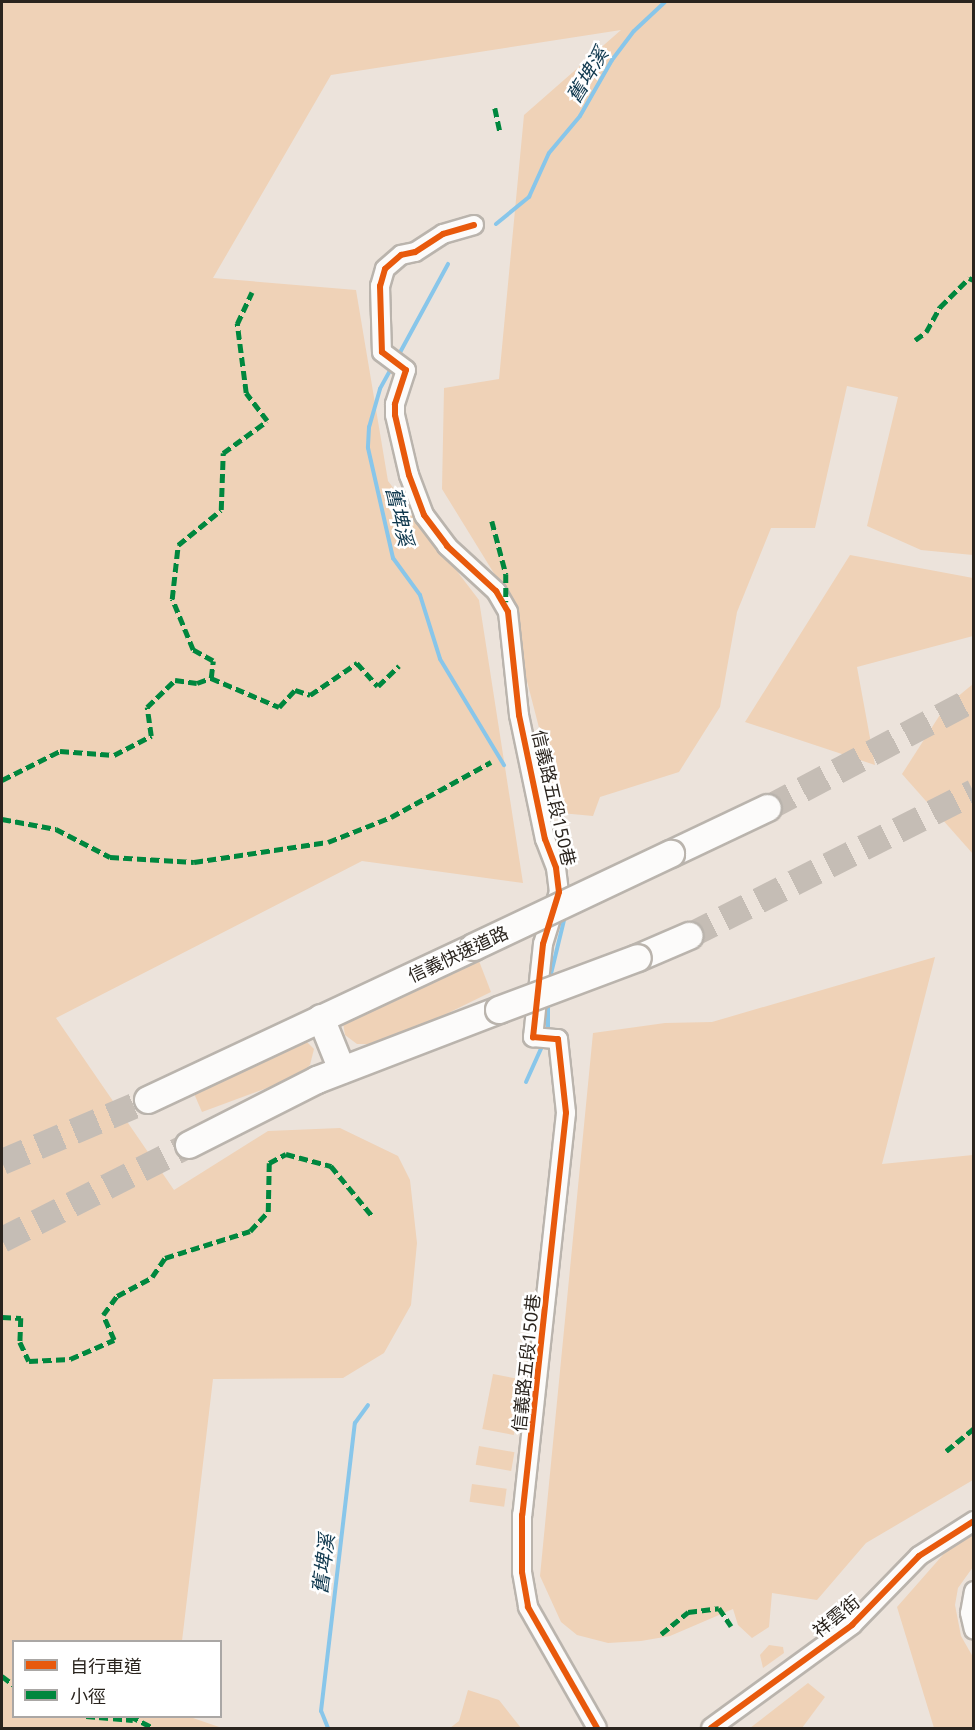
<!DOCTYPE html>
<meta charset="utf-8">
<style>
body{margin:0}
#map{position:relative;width:975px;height:1730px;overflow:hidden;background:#ece3db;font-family:"Noto Sans","Noto Sans TC",sans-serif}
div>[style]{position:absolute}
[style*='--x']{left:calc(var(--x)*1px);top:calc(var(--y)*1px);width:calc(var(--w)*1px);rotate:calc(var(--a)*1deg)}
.green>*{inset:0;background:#efd2b7;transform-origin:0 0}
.stream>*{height:4px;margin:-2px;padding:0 2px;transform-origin:2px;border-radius:2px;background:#88c6ea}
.highway-tunnel>*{height:26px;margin-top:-13px;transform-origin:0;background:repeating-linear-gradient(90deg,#c5bdb5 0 26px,transparent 0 39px)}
.roads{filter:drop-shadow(2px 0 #bab4ad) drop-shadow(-2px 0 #bab4ad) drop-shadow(0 2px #bab4ad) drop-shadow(0 -2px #bab4ad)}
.minor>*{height:18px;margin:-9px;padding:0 9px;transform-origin:9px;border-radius:9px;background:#fcfbfa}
.highway>*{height:26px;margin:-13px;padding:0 13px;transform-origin:13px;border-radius:13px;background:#fcfbfa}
.bridges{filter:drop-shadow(2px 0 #bab4ad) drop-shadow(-2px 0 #bab4ad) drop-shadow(0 2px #bab4ad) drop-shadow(0 -2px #bab4ad)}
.highway-bridge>*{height:26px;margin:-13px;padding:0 13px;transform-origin:13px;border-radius:13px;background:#fcfbfa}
.quiet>*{height:4.5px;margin-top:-2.25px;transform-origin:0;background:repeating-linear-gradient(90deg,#00873e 0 9px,transparent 0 13.5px)}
.cycleway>*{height:6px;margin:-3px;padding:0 3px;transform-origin:3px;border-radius:3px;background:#e8590c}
span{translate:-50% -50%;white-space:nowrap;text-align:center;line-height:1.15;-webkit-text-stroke:5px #fff;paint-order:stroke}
.street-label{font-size:18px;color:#2a241e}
.water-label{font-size:20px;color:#0f384e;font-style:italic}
.frame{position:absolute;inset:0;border:3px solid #2a241e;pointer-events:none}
.legend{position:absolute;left:12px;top:1640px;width:210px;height:78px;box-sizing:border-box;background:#fff;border:2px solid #aaa7a5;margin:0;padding:8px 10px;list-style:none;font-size:18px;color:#2a241e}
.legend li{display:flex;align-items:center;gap:12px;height:30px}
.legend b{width:30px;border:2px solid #aaa7a5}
</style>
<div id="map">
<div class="green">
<div style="clip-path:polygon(2px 2px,973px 2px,973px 555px,921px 550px,867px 526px,898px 397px,847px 386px,815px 528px,771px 528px,737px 612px,720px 707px,679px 772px,600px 797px,593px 816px,561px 813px,503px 588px,442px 489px,444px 388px,499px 379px,524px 115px,621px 30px,331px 75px,213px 278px,356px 290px,388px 481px,479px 600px,523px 883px,362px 861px,56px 1018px,174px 1190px,268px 1131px,340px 1128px,398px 1156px,410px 1180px,417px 1243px,411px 1305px,384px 1353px,343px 1378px,213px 1379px,182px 1641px,14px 1642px,14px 1716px,190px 1717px,222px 1728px,2px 1728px)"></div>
<div style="clip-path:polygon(850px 555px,973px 578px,973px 636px,857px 667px,875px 765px,745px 722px)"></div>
<div style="clip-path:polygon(973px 684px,973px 854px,902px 774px,945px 707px)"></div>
<div style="clip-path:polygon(935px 957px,882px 1164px,973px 1155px,973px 1480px,866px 1543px,817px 1600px,772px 1593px,769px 1627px,752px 1638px,738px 1625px,733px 1609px,670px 1636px,641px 1641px,608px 1643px,577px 1635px,561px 1622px,540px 1576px,593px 1033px,665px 1023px,712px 1022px)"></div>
<div style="clip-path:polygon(479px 961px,491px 992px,430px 1022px,368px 1044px,357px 1044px,345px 1035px,343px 1023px,359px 1009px)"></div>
<div style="clip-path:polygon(306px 1041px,314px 1049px,310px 1065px,297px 1077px,202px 1112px,192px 1089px,290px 1043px)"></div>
<div style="left:493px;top:1374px;width:32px;height:56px;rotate:11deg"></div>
<div style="left:479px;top:1446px;width:36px;height:19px;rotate:10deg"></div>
<div style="left:472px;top:1484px;width:35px;height:18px;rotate:8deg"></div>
<div style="clip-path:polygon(973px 1526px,973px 1567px,958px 1588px,955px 1605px,961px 1636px,973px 1657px,973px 1728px,934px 1728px,897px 1607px,963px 1532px)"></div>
<div style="clip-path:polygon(769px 1645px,783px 1647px,784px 1653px,763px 1668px,760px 1655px)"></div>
<div style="clip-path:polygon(808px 1683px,825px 1697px,802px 1728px,750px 1728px)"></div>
<div style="clip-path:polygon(468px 1690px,499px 1700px,521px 1728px,450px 1728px,459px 1721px)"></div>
</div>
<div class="stream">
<div style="--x:496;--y:224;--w:43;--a:-39.3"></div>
<div style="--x:529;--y:197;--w:48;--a:-65.6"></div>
<div style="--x:549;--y:153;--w:48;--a:-50"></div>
<div style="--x:580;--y:116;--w:64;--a:-60.3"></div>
<div style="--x:612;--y:60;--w:36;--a:-53"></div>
<div style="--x:634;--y:31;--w:42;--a:-43.1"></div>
<div style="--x:397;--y:358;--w:107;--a:-61.5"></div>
<div style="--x:392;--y:367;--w:25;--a:119"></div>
<div style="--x:380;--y:389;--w:40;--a:106"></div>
<div style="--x:369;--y:427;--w:21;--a:93"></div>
<div style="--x:368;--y:448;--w:113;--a:77.2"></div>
<div style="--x:393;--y:558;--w:46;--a:53.9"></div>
<div style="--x:420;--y:595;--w:67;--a:72.6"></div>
<div style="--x:440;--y:659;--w:124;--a:58.9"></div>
<div style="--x:549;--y:982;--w:68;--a:-76.4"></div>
<div style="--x:548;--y:1001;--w:32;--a:90"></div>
<div style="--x:526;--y:1082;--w:44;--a:-65.8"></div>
<div style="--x:328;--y:1728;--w:18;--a:-112"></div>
<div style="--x:321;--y:1711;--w:290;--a:-83.3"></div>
<div style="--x:355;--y:1423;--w:22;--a:-54"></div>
</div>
<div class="highway-tunnel">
<div style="--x:768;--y:808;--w:233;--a:-27.9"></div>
<div style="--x:689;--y:936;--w:319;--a:-26.8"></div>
<div style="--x:2;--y:1162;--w:159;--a:-23"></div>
<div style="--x:2;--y:1240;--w:210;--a:-26.9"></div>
</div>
<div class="roads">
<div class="minor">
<div style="--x:474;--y:225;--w:32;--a:164"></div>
<div style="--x:443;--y:234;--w:33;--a:147"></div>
<div style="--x:415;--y:252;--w:14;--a:168"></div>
<div style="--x:401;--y:255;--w:21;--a:139"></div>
<div style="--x:385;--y:269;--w:18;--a:106"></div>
<div style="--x:380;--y:286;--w:66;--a:88.3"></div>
<div style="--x:382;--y:352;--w:30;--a:37"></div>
<div style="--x:406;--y:370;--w:36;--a:108"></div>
<div style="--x:395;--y:404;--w:11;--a:90"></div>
<div style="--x:395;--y:415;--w:62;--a:76.9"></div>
<div style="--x:409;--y:475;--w:43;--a:69.4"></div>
<div style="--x:424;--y:515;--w:39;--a:53"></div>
<div style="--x:447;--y:546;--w:67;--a:42.6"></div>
<div style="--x:496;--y:591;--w:24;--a:60"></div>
<div style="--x:508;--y:612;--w:104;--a:83.9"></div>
<div style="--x:519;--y:715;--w:127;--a:78.2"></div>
<div style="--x:545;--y:839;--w:31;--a:69"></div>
<div style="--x:556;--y:868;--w:24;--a:83"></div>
<div style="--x:559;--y:892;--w:54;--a:107.1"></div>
<div style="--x:543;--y:944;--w:94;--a:96.1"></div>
<div style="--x:533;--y:1037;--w:25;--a:5"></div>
<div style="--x:558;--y:1039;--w:74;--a:83.8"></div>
<div style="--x:566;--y:1113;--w:404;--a:96.2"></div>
<div style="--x:522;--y:1515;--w:57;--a:90"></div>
<div style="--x:522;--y:1572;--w:36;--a:80"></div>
<div style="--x:528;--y:1607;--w:139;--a:60.3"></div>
<div style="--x:974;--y:1591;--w:22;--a:100"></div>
<div style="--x:970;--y:1613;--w:17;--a:77"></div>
<div style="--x:711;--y:1728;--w:175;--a:-36.1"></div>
<div style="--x:852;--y:1625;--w:96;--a:-45.8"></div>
<div style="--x:919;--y:1556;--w:65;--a:-32.5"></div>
</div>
<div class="highway">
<div style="--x:671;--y:854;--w:107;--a:-25.4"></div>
<div style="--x:638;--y:958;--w:56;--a:-23.3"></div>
<div style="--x:321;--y:1018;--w:56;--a:68"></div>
<div style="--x:148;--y:1100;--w:360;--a:-25.1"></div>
<div style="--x:189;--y:1145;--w:144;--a:-26.9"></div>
<div style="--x:317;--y:1080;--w:195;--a:-21"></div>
</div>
</div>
<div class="bridges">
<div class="highway-bridge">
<div style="--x:474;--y:947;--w:218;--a:-25.3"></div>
<div style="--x:499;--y:1010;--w:148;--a:-20.5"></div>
</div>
</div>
<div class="quiet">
<div style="--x:495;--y:108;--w:24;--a:78"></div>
<div style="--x:915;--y:340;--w:14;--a:-36"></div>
<div style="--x:926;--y:332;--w:29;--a:-61"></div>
<div style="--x:940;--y:307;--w:41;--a:-45"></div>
<div style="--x:969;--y:278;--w:5;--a:22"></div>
<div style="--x:492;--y:521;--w:55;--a:75.2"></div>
<div style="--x:506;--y:574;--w:28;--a:90"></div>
<div style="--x:211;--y:678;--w:17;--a:-83"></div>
<div style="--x:213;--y:661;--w:23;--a:-151"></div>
<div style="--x:193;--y:650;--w:55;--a:-112.4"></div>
<div style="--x:172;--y:599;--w:54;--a:-83.7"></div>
<div style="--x:178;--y:545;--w:55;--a:-39.1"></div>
<div style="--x:221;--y:510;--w:57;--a:-88"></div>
<div style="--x:223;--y:453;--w:54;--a:-36"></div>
<div style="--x:267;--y:421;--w:35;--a:-127"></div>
<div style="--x:246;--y:393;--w:70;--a:-97.4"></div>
<div style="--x:237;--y:324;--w:35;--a:-65"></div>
<div style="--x:2;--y:780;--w:65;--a:-26.6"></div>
<div style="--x:60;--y:751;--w:54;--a:4.2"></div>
<div style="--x:114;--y:755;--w:42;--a:-27.2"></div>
<div style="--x:151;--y:736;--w:29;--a:-98"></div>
<div style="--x:147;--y:707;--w:39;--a:-44"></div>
<div style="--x:175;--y:680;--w:22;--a:8"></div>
<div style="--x:197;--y:683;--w:15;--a:-20"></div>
<div style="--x:211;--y:678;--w:74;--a:23.1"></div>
<div style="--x:279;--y:707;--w:23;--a:-47"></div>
<div style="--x:295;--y:690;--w:16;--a:18"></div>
<div style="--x:310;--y:695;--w:57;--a:-34.2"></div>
<div style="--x:357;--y:663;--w:31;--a:48"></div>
<div style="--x:378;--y:686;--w:29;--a:-44"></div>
<div style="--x:2;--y:819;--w:55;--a:10.5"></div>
<div style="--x:56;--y:829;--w:61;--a:27.4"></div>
<div style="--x:110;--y:857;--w:84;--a:3.4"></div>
<div style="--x:194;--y:862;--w:135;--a:-8.5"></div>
<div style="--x:328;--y:842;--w:68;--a:-21.6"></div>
<div style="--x:391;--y:817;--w:114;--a:-28.8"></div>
<div style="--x:2;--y:1317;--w:19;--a:3"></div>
<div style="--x:21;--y:1318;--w:24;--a:92"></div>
<div style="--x:20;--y:1342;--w:21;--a:65"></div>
<div style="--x:29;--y:1361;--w:41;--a:-2.8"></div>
<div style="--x:70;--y:1359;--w:48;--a:-23.4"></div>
<div style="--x:114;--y:1340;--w:27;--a:-114"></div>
<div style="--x:103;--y:1315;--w:24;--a:-54"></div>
<div style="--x:117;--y:1296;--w:40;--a:-28"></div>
<div style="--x:152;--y:1277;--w:23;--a:-56"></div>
<div style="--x:165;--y:1258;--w:89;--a:-17.6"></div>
<div style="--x:250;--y:1231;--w:26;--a:-47"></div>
<div style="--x:268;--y:1212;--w:49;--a:-88.8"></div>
<div style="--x:269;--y:1163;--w:19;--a:-28"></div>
<div style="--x:286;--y:1154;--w:47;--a:14.9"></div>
<div style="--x:331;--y:1166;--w:67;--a:50.4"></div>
<div style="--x:946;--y:1451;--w:36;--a:-39"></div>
<div style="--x:661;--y:1634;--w:35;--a:-39"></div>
<div style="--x:688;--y:1612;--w:31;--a:-7"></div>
<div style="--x:719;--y:1608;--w:22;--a:56"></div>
<div style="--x:2;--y:1676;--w:15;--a:37"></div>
<div style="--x:86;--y:1716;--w:47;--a:4.9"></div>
<div style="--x:130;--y:1716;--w:27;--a:27"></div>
</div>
<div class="cycleway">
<div style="--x:474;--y:225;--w:32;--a:164"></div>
<div style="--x:443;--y:234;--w:33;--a:147"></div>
<div style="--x:415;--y:252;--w:14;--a:168"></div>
<div style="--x:401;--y:255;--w:21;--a:139"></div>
<div style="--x:385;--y:269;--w:18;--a:106"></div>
<div style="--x:380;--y:286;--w:66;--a:88.3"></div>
<div style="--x:382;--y:352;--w:30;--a:37"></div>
<div style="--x:406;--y:370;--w:36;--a:108"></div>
<div style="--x:395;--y:404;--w:11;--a:90"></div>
<div style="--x:395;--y:415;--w:62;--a:76.9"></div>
<div style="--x:409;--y:475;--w:43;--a:69.4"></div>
<div style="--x:424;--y:515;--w:39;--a:53"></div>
<div style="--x:447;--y:546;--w:67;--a:42.6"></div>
<div style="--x:496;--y:591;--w:24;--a:60"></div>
<div style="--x:508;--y:612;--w:104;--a:83.9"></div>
<div style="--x:519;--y:715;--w:127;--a:78.2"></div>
<div style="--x:545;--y:839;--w:31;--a:69"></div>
<div style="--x:556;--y:868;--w:24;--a:83"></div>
<div style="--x:559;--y:892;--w:54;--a:107.1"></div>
<div style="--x:543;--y:944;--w:94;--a:96.1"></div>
<div style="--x:533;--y:1037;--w:25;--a:5"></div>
<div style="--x:558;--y:1039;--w:74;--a:83.8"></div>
<div style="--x:566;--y:1113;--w:404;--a:96.2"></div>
<div style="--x:522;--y:1515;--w:57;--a:90"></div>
<div style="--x:522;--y:1572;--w:36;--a:80"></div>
<div style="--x:528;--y:1607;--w:139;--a:60.3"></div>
<div style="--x:711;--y:1728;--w:175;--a:-36.1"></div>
<div style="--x:852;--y:1625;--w:96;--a:-45.8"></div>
<div style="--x:919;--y:1556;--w:65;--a:-32.5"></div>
</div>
<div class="street-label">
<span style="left:554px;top:798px;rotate:77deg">信義路五段150巷</span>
<span style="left:458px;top:954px;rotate:-25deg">信義快速道路</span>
<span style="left:526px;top:1363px;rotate:-84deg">信義路五段150巷</span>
<span style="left:836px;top:1616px;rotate:-39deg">祥雲街</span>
</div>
<div class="water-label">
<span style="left:587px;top:75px;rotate:-59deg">舊埤溪</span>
<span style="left:400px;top:516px;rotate:77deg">舊埤溪</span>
<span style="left:323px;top:1564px;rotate:-83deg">舊埤溪</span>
</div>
<div class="frame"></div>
<ul class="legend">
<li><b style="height:8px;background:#e8590c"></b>自行車道</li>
<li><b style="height:8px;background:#00873e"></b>小徑</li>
</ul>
</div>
